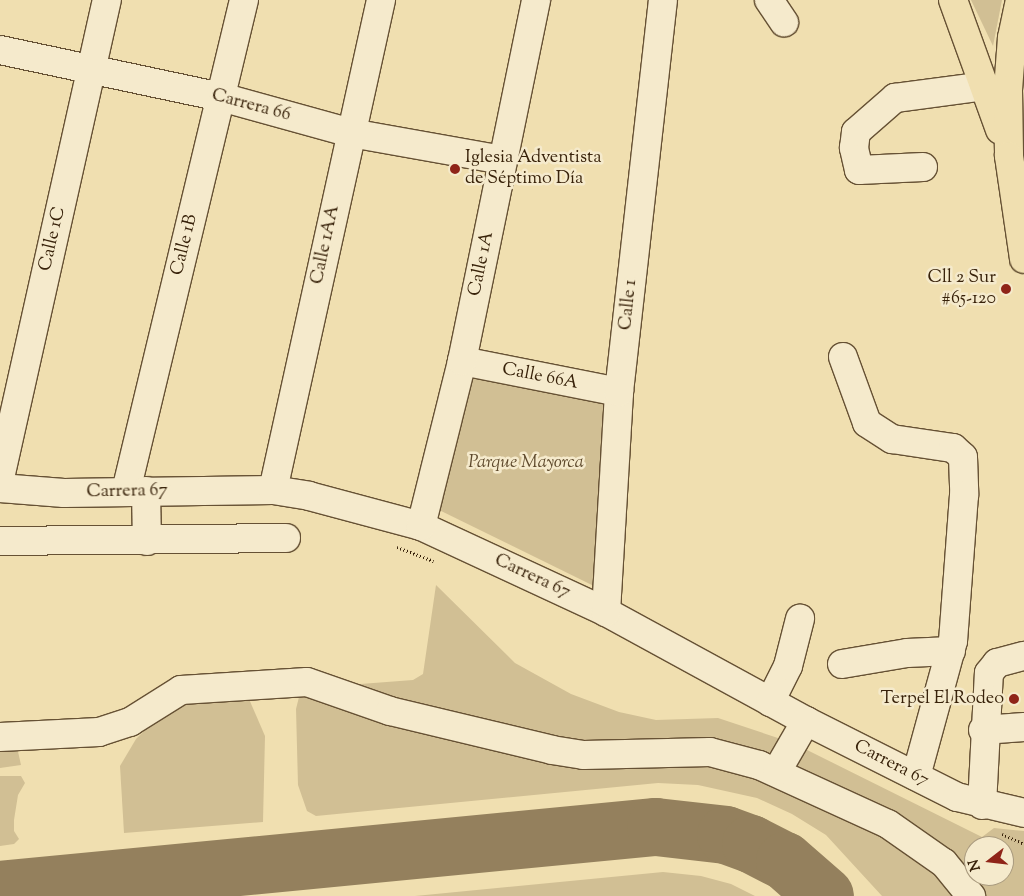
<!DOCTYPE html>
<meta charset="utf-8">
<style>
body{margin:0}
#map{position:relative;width:1024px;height:896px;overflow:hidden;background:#f0dfb0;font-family:"Sorts Mill Goudy",serif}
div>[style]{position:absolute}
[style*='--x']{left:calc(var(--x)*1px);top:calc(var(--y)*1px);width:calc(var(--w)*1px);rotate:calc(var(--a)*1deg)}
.green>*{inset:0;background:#d1bf94}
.taxiway>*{height:58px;margin:-29px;padding:0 29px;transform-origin:29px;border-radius:29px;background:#94805d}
.path>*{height:3px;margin-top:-1.5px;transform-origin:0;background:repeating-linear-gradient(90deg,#38220a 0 1px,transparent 0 3.5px)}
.roads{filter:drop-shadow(1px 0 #665134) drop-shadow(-1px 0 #665134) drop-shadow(0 1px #665134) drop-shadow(0 -1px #665134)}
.minor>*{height:28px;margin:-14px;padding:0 14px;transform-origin:14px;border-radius:14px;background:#f5eacc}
.major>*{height:28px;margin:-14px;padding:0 14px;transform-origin:14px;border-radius:14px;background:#f0dfb0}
.dots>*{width:14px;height:14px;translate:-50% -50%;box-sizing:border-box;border:2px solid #f5eacc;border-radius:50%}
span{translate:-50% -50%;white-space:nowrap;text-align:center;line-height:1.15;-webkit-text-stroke:5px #f5eacc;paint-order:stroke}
.street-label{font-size:18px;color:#38220a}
.poi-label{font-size:18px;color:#38220a}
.left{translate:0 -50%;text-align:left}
.right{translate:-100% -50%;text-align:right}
.park-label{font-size:18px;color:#5e492c;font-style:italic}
.north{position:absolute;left:964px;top:836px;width:50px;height:50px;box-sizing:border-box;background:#f5eacc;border:1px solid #a99a7e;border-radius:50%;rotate:254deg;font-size:14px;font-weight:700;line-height:20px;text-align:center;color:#38220a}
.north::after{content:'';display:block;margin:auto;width:18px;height:22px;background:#8f2418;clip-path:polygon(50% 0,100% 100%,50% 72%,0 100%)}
</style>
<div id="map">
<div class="green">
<div style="clip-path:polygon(971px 0,1002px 0,993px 46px)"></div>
<div style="clip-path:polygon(464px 369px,612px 401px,596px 587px,435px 508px)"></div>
<div style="clip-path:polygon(evenodd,436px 585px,515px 663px,571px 694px,619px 712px,656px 720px,718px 718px,793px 743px,982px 837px,994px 828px,1024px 831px,1024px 896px,976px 896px,768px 763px,604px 751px,334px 686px,413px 680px,423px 674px,436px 585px,974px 846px,1004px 846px,1004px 876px,974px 876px,974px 846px)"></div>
<div style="clip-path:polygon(303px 693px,552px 751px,709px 755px,897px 833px,967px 896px,882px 896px,826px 835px,792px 814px,757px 798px,698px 785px,658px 783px,316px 816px,307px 811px,298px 785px,296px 709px,299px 697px)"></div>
<div style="clip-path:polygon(249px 699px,265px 736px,263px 822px,124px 833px,120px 766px,136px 739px,158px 717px,181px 704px)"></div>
<div style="clip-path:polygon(0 746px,17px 747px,21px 765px,0 768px)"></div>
<div style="clip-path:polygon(0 776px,21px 776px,25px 783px,18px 795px,14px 820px,14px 831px,19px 839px,14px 844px,0 846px)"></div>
<div style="clip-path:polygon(663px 872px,701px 876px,731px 884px,755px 896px,415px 896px)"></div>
</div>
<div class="taxiway">
<div style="--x:0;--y:890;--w:659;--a:-5.49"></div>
<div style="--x:656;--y:827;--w:70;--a:6.5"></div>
<div style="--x:726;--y:835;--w:27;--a:20"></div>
<div style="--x:751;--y:844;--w:38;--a:27"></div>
<div style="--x:785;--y:861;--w:53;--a:41.2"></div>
</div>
<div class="path">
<div style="--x:397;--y:547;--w:39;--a:21"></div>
<div style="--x:1002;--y:834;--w:24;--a:24"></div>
</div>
<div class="roads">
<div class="minor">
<div style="--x:769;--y:0;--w:27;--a:56"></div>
<div style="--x:0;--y:50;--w:226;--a:12"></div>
<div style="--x:221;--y:97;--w:135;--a:15.5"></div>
<div style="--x:351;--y:133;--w:154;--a:10.1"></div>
<div style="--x:923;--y:167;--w:64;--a:177.3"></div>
<div style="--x:859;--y:170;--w:23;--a:-103"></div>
<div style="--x:854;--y:148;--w:16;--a:-83"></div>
<div style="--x:856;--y:132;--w:52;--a:-41.1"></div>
<div style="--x:895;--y:98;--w:92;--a:-7.5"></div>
<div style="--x:843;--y:357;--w:70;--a:70"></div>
<div style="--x:867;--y:423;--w:30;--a:33"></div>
<div style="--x:892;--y:439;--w:62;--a:8.4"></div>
<div style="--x:953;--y:448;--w:13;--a:42"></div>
<div style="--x:963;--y:457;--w:38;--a:88"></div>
<div style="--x:964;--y:495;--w:146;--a:94.3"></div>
<div style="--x:953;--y:641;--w:140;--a:105.3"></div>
<div style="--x:462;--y:361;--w:160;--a:11.2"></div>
<div style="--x:0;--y:478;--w:490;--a:-77.4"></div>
<div style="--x:0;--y:488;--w:64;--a:4.5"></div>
<div style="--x:64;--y:493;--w:209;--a:-0.8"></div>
<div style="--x:273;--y:490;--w:36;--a:9"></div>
<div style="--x:309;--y:496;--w:116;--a:15"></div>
<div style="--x:421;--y:526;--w:204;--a:24.9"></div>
<div style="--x:606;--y:612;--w:228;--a:28.6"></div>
<div style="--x:806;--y:721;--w:169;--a:26.7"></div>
<div style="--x:957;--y:797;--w:69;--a:13.4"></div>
<div style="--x:273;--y:490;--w:502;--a:-77.57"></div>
<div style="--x:126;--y:491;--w:505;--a:-76.49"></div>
<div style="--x:146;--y:491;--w:50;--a:88.9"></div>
<div style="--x:421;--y:526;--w:170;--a:-76"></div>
<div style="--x:462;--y:361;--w:369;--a:-78.4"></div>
<div style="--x:0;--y:541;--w:286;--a:-0.6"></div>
<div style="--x:606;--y:612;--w:220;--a:-86.6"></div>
<div style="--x:619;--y:392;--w:394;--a:-83.6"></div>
<div style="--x:842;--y:664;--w:66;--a:-9.6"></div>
<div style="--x:907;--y:653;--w:44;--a:-2.6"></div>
<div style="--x:770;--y:702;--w:40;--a:-63.4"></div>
<div style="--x:788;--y:666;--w:49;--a:-75.7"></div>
<div style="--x:983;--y:730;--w:41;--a:-4.2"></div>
<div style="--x:0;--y:737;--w:99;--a:-2.9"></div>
<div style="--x:99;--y:732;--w:33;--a:-18"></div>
<div style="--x:130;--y:722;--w:60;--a:-32.1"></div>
<div style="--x:181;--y:690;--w:126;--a:-3.6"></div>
<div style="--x:307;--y:682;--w:88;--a:19.3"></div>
<div style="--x:390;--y:711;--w:167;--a:13.5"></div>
<div style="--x:552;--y:750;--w:32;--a:9"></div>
<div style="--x:584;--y:755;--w:126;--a:-1.4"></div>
<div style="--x:710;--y:752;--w:51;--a:14.9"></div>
<div style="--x:759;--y:765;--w:142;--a:24.6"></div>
<div style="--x:888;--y:824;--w:68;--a:34.9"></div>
<div style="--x:944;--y:863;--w:43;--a:50.7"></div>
<div style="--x:777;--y:771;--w:58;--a:-59.9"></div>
<div style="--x:982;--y:805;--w:132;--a:-87"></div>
<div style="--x:989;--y:673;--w:13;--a:-51"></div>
<div style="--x:997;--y:663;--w:28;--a:-15"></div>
</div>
<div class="major">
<div style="--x:953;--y:0;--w:138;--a:70.1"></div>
<div style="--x:1020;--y:0;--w:39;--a:102"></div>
<div style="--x:1012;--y:38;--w:52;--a:94.4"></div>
<div style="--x:1008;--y:90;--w:66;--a:89.1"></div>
<div style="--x:1009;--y:156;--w:104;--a:81.7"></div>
</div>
</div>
<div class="dots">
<div style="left:455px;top:169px;background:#8f2418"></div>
<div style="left:1006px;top:289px;background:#8f2418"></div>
<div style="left:1014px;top:699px;background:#8f2418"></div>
</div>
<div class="street-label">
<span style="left:251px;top:106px;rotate:15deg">Carrera 66</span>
<span style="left:53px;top:239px;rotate:-77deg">Calle 1C</span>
<span style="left:185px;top:245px;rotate:-76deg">Calle 1B</span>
<span style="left:326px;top:245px;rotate:-78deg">Calle 1AA</span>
<span style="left:482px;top:264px;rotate:-78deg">Calle 1A</span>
<span style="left:629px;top:305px;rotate:-84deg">Calle 1</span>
<span style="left:540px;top:377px;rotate:11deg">Calle 66A</span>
<span style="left:127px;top:492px;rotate:-1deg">Carrera 67</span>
<span style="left:532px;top:577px;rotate:25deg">Carrera 67</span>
<span style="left:891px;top:764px;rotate:27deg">Carrera 67</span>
</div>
<div class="poi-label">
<span class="left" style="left:465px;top:169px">Iglesia Adventista<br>de Séptimo Día</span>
<span class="right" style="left:996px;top:289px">Cll 2 Sur<br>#65-120</span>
<span class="right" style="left:1004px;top:699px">Terpel El Rodeo</span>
</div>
<div class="park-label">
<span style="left:526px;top:463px">Parque Mayorca</span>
</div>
<div class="north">N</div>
</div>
